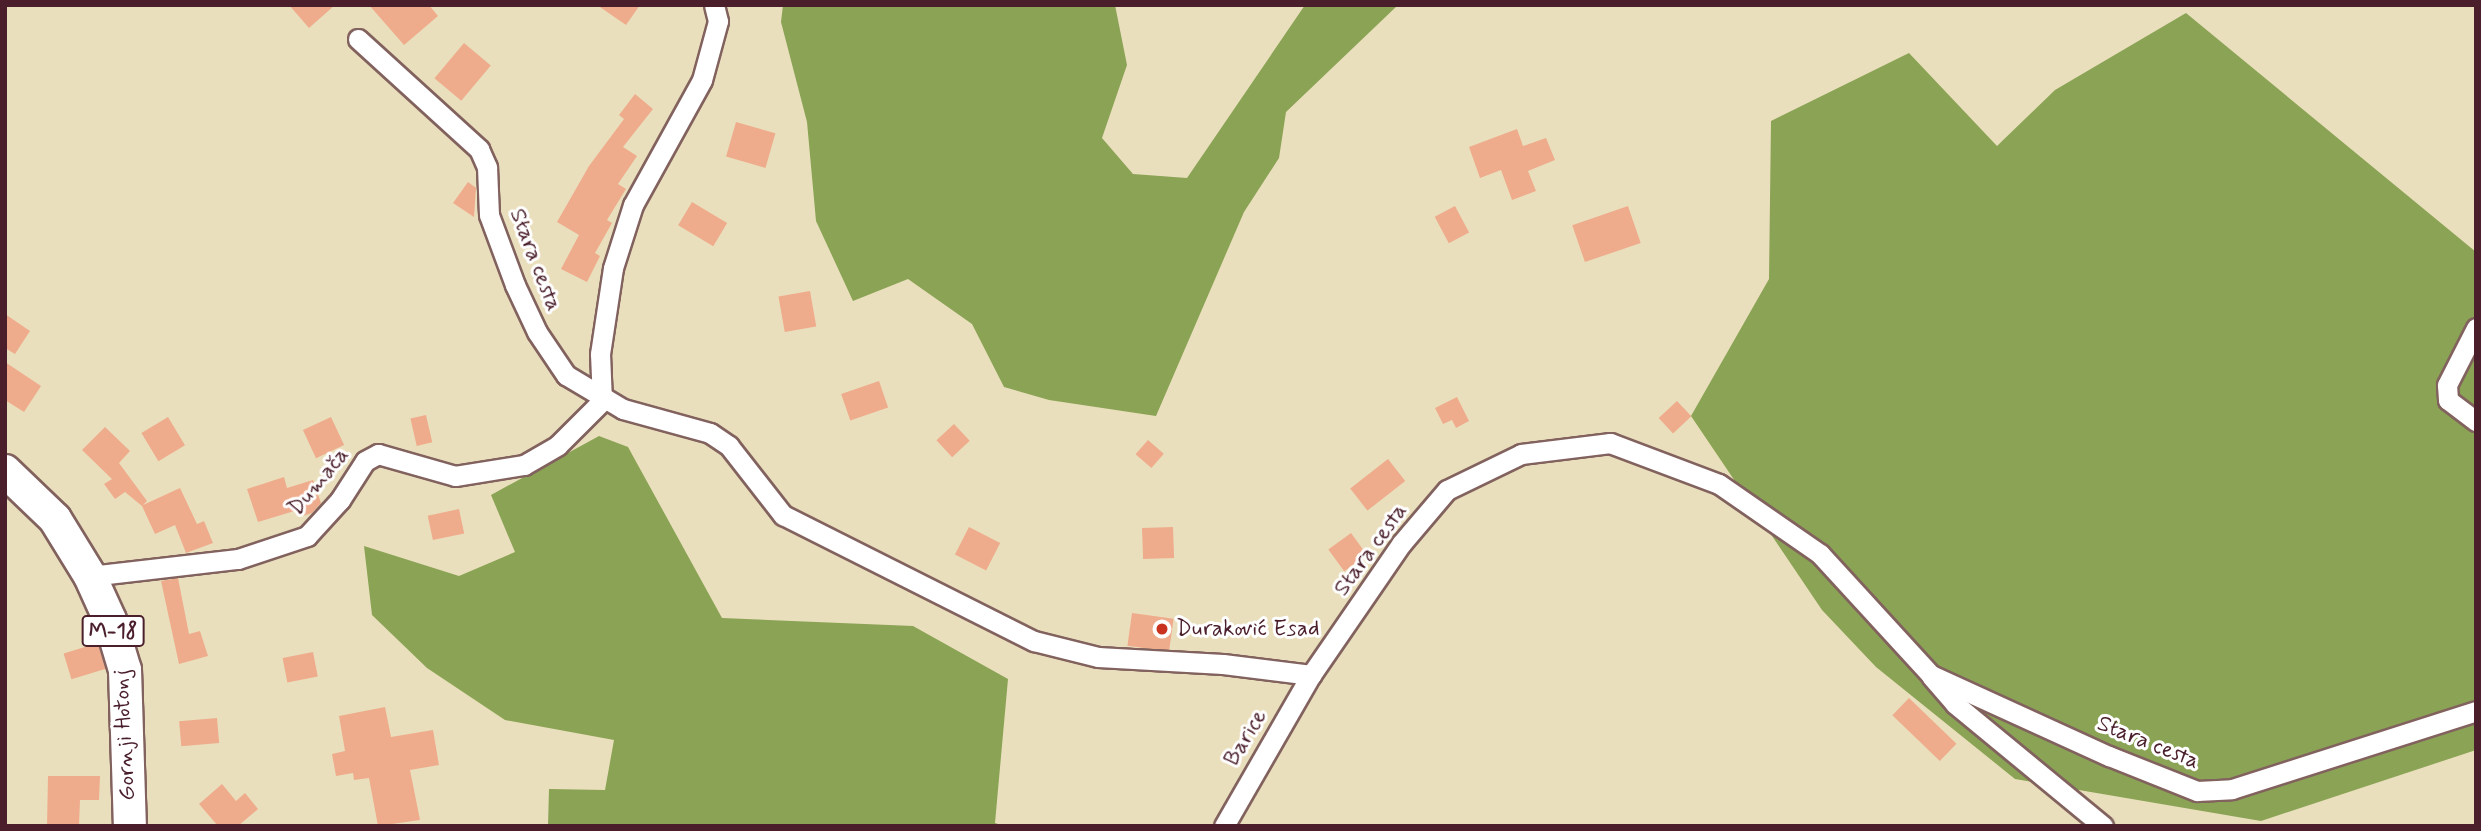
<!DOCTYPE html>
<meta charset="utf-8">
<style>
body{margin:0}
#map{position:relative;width:2481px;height:831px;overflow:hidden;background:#eadfbc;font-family:Mynerve,sans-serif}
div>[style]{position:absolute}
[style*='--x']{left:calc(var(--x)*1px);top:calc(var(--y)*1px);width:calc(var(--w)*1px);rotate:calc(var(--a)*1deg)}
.forest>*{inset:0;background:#8aa355}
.building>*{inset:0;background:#eeac8d;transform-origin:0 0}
.roads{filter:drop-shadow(2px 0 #82625e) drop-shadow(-2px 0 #82625e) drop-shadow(0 2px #82625e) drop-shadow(0 -2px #82625e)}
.street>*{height:19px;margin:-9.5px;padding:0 9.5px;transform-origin:9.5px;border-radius:9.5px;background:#fff}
.primary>*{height:32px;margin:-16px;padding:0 16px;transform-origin:16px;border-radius:16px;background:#fff}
.dots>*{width:19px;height:19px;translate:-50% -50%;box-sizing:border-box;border:4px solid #fff;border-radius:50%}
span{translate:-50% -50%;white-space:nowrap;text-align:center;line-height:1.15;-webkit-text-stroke:6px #fff;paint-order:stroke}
.shield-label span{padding:2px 5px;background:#fff;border:2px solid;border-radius:5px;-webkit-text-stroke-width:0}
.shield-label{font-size:21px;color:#4a1f2b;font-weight:700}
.street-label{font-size:23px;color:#4a1f2b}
.poi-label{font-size:23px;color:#4a1f2b}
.left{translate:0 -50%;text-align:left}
.frame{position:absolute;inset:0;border:7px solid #4a1f2b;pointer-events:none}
</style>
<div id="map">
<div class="forest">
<div style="clip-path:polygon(783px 5px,1115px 5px,1127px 65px,1102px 138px,1133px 174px,1187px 178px,1305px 5px,1398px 5px,1286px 112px,1279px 158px,1244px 212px,1156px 416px,1049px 400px,1004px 387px,972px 324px,908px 279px,853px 301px,816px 221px,807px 122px,781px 22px)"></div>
<div style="clip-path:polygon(2186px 13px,2476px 252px,2476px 750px,2261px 821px,2015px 779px,1876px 667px,1822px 610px,1691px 416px,1769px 279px,1771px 121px,1909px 53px,1997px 146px,2055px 90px)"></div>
<div style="clip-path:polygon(599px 436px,628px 447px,722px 618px,913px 626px,1008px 679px,995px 823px,1004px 826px,548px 826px,549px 789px,605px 790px,614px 740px,505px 720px,427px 668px,372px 615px,364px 546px,459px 576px,515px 552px,491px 495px)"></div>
</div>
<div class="building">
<div style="clip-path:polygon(289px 5px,335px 5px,309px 28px)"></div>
<div style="clip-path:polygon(369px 5px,429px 5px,438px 16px,404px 45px)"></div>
<div style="clip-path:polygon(597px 5px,640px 5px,626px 25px)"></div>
<div style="left:464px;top:43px;width:35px;height:46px;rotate:40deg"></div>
<div style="clip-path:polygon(635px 94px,653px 109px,623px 147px,637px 156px,618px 184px,626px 189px,607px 220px,612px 223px,595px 253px,600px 256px,587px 282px,561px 269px,579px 235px,557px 222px,589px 166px,624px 119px,619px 115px)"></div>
<div style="left:736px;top:122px;width:41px;height:36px;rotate:16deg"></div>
<div style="clip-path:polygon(1517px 129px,1523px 146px,1546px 138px,1555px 160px,1528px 171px,1536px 191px,1512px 200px,1501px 170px,1480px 178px,1469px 147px)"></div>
<div style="clip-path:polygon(468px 182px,476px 188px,474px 217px,453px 203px)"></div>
<div style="left:692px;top:202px;width:41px;height:27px;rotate:31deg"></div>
<div style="left:1455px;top:206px;width:30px;height:23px;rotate:62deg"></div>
<div style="left:1628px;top:206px;width:39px;height:59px;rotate:71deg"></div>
<div style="left:810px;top:291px;width:36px;height:32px;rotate:80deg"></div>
<div style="clip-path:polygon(5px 314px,30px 331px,15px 354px,5px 348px)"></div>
<div style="clip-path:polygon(5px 362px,41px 386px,24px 412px,5px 400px)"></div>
<div style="left:879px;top:381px;width:28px;height:40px;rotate:71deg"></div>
<div style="clip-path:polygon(1457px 397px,1469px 421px,1456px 428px,1452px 420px,1443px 424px,1435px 408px)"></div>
<div style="left:1677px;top:401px;width:21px;height:25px;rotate:47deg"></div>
<div style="left:426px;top:415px;width:28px;height:16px;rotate:77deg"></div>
<div style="left:168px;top:417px;width:33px;height:31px;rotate:59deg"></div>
<div style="left:331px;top:417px;width:31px;height:31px;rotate:65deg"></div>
<div style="left:954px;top:424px;width:23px;height:24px;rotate:47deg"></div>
<div style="clip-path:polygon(105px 427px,130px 451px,119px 463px,147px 501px,143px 505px,180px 488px,197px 524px,204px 521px,213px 543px,186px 553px,175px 525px,155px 534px,142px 506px,125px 492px,115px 499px,104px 484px,112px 479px,82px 450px)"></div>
<div style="left:1148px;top:440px;width:21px;height:19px;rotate:41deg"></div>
<div style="left:1388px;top:459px;width:28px;height:48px;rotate:52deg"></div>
<div style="clip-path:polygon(284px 477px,287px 488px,313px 480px,321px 503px,312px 513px,303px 516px,301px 509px,258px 522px,247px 489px)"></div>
<div style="left:459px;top:509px;width:25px;height:32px;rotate:78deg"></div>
<div style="left:969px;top:527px;width:35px;height:31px;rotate:27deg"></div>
<div style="left:1173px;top:527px;width:31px;height:31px;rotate:88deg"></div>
<div style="left:1351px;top:533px;width:27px;height:28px;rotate:54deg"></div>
<div style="clip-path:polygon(178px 578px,189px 634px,200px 631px,208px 656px,179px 664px,161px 581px)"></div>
<div style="left:1132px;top:613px;width:42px;height:33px;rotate:8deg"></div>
<div style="left:98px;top:643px;width:27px;height:36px;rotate:73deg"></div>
<div style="left:313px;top:652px;width:25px;height:31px;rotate:79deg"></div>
<div style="left:1909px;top:698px;width:66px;height:24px;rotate:44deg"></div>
<div style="clip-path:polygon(385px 707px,391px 737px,433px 730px,439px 765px,410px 770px,420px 820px,378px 826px,369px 778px,354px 780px,353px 773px,336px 776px,332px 754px,345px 751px,339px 716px)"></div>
<div style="left:217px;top:718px;width:25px;height:38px;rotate:85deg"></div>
<div style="clip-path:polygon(48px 776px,100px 776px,99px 800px,80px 800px,79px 826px,47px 826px)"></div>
<div style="clip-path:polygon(222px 784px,236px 801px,245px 793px,258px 809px,238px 826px,218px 826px,199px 804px)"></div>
</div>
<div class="roads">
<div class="street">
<div style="--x:358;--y:39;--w:164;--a:42.3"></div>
<div style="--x:479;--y:149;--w:20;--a:66"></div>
<div style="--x:487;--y:167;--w:48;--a:87.6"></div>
<div style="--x:489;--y:215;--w:75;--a:69.6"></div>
<div style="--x:515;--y:285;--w:52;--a:64.9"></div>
<div style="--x:537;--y:332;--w:52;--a:56"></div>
<div style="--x:566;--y:375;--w:66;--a:30.8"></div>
<div style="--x:623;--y:409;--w:90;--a:15.4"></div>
<div style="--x:710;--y:433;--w:23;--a:34"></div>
<div style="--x:729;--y:446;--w:88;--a:52"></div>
<div style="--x:783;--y:515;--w:281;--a:26.7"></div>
<div style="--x:1034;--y:641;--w:66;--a:14"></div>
<div style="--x:1098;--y:657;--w:125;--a:3.2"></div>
<div style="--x:1223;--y:664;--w:89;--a:7.1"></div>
<div style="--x:1311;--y:675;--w:159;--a:-55.5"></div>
<div style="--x:1401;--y:544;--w:71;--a:-49.6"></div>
<div style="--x:1447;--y:490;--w:82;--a:-25.9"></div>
<div style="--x:1521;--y:454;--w:90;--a:-7"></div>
<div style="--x:1610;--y:443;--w:116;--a:20.6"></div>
<div style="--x:1719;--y:484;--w:123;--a:34.7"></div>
<div style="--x:1820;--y:554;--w:164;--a:47.5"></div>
<div style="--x:1931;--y:675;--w:196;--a:24.5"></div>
<div style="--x:2109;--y:756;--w:95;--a:21.7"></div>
<div style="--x:2197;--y:791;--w:35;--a:-3"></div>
<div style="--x:2232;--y:789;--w:256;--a:-17.7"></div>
<div style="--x:2476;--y:328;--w:64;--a:117"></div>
<div style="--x:2447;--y:385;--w:15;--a:86"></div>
<div style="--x:2448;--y:400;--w:35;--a:37"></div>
<div style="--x:90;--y:576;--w:149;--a:-6.6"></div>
<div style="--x:238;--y:559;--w:73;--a:-18.4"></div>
<div style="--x:307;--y:536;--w:49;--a:-47.5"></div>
<div style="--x:340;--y:500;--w:46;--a:-57.3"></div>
<div style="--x:365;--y:461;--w:15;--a:-28"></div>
<div style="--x:378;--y:454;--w:80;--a:15.9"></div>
<div style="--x:455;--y:476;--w:70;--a:-9.1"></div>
<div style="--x:524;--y:465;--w:39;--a:-30"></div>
<div style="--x:558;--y:445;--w:62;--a:-45"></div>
<div style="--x:602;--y:401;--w:47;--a:-92.4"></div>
<div style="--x:600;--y:354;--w:87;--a:-81.4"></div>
<div style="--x:613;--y:268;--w:66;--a:-72.4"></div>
<div style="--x:633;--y:205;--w:143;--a:-61.1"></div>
<div style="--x:702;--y:80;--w:61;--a:-74.8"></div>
<div style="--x:718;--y:21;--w:16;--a:-104"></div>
<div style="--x:1931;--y:676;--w:37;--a:49"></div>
<div style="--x:1955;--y:704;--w:192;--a:39.5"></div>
<div style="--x:1224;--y:826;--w:174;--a:-60.1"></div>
</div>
<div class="primary">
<div style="--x:5;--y:471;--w:69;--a:43.8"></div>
<div style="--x:55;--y:519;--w:67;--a:58.4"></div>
<div style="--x:90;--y:576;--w:48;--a:65.6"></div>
<div style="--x:110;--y:620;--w:52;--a:73.3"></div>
<div style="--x:125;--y:670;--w:156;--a:88.2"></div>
</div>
</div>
<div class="dots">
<div style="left:1162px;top:629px;background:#c8321e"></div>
</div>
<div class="shield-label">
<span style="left:113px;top:631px">M-18</span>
</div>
<div class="street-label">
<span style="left:535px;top:260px;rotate:69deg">Stara cesta</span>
<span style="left:319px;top:482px;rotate:-50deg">Dumača</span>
<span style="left:1371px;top:550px;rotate:-54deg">Stara cesta</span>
<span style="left:125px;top:735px;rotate:-93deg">Gornji Hotonj</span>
<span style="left:1246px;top:738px;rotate:-60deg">Barice</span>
<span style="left:2148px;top:743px;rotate:22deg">Stara cesta</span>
</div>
<div class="poi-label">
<span class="left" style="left:1176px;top:629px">Duraković Esad</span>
</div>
<div class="frame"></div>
</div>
